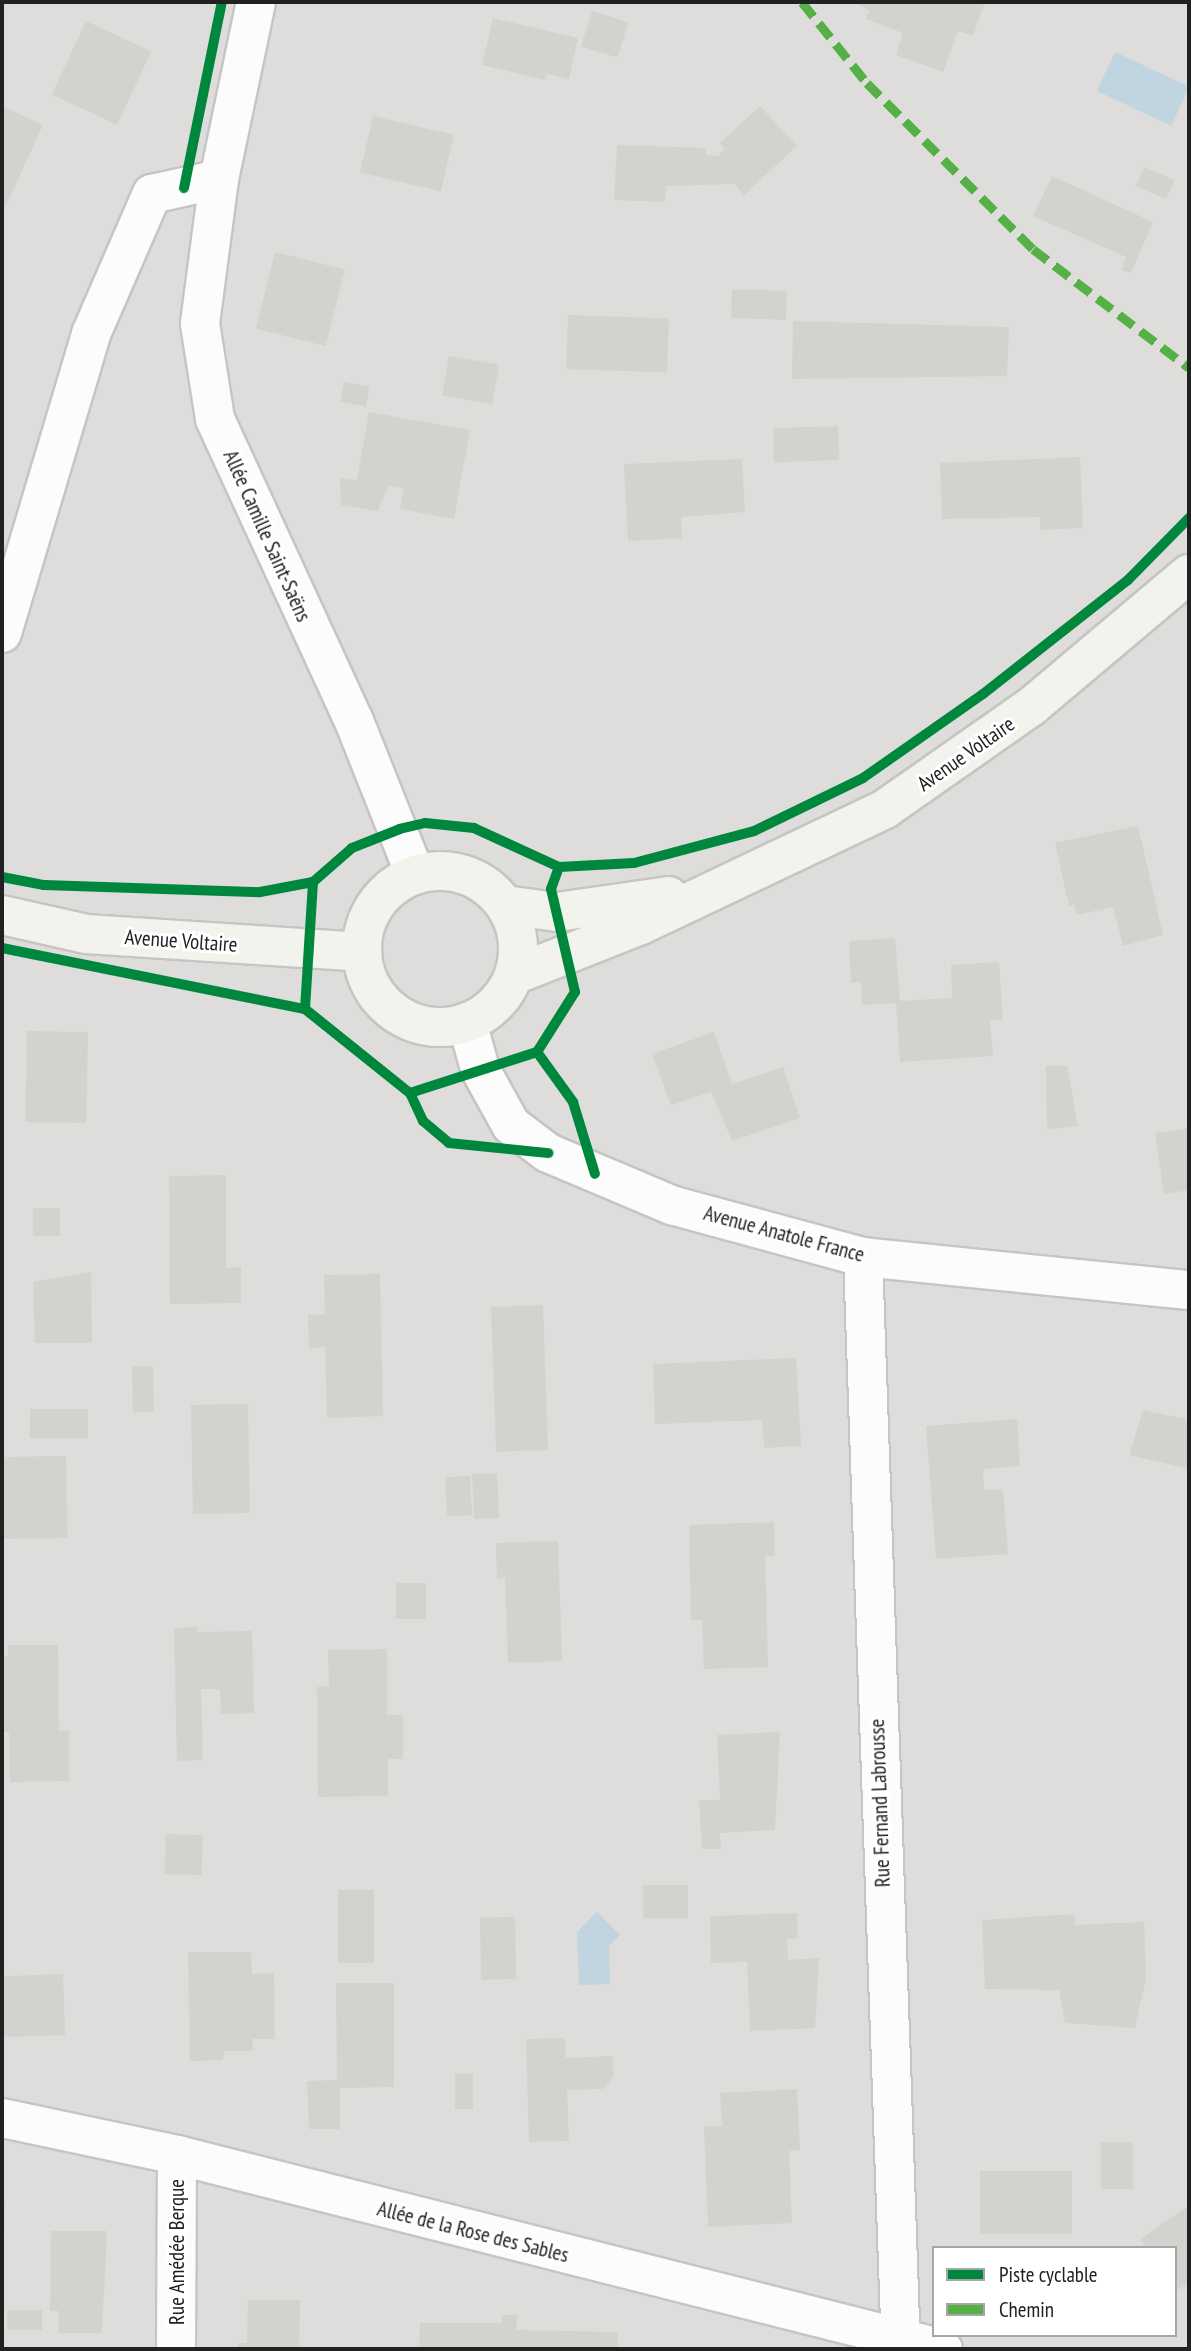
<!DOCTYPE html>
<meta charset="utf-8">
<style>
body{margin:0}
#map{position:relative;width:1191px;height:2351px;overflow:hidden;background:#eeedea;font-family:"PT Sans Narrow",sans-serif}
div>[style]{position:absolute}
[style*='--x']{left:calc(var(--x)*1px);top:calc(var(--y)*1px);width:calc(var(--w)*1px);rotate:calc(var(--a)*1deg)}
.residential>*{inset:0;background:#dedddb}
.parking>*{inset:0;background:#dfdedd}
.water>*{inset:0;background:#c0d5df;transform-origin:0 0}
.building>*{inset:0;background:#d3d2cf;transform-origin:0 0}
.roads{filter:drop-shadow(2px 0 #c6c5c4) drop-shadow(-2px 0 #c6c5c4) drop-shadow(0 2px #c6c5c4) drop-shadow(0 -2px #c6c5c4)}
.minor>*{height:38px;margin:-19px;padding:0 19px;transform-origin:19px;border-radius:19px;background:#fcfcfc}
.tertiary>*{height:38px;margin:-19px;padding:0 19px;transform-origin:19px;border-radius:19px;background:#fcfcfc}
.secondary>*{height:38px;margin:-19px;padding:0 19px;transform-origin:19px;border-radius:19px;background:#f2f3ed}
.secondary>.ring{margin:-19px;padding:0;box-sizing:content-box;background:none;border:38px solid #f2f3ed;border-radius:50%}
.quiet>*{height:9px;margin-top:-4.5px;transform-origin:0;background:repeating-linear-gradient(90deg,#55b145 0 18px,transparent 0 27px)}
.cycleway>*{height:10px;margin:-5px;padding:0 5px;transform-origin:5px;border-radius:5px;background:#00873e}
span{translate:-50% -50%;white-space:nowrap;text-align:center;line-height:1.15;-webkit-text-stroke:6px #fff;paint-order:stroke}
.street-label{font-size:21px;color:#212121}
.frame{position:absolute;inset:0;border:4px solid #212121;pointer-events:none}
.legend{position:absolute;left:932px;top:2246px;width:245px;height:91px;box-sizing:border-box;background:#fff;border:2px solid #a6a6a6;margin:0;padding:9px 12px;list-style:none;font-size:21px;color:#212121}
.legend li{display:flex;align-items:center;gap:14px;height:35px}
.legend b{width:35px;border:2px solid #a6a6a6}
</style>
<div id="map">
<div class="residential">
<div style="clip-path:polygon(evenodd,2px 2px,1189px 2px,1189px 2349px,2px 2349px,2px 2px,934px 2248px,1175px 2248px,1175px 2335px,934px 2335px,934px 2248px)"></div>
</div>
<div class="parking">
<div style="clip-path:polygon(847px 1562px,856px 1563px,866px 1832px,854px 1833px)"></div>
</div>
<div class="water">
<div style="left:1115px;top:52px;width:82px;height:43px;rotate:25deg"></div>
<div style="clip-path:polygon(597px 1912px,620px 1935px,609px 1946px,610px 1984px,579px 1985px,577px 1932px)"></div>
</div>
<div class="building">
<div style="clip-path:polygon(855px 2px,985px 2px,973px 36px,958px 31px,943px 72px,896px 55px,903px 33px,866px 19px,869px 11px)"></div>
<div style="left:592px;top:11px;width:38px;height:37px;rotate:17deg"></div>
<div style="clip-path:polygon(493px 18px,578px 38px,569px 79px,547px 74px,545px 80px,482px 65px)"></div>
<div style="left:86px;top:21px;width:72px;height:81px;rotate:25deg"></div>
<div style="clip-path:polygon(2px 106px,43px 125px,2px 214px)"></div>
<div style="clip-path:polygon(760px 106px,797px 146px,744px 195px,734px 184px,666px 186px,665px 202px,614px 200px,617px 145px,706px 148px,706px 155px,718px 156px,725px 149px,720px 143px)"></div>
<div style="left:373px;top:116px;width:83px;height:58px;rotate:13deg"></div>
<div style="left:1144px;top:167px;width:33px;height:21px;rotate:23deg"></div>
<div style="clip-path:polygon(1052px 176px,1153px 222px,1131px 273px,1121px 270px,1126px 257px,1033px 216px)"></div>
<div style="left:275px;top:252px;width:72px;height:79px;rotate:14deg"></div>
<div style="left:732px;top:289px;width:55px;height:29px;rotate:2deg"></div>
<div style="left:568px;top:315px;width:101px;height:54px;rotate:2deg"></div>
<div style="clip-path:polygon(793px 321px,1009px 327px,1007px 376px,792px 379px)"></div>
<div style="left:449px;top:356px;width:51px;height:40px;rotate:10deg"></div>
<div style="left:344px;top:382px;width:26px;height:20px;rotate:11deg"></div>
<div style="clip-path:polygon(369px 412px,470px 430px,454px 519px,400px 509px,404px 488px,388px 486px,378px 511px,341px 505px,340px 478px,357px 480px)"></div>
<div style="left:838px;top:426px;width:34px;height:65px;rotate:88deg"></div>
<div style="clip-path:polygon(1080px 457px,1083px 528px,1040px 530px,1040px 517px,942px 519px,940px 463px)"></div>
<div style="clip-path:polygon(742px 459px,745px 512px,681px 517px,682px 538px,628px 541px,624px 464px)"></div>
<div style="clip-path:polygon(1138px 826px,1163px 935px,1123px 946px,1113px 907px,1077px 915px,1074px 904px,1069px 906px,1055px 843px)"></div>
<div style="clip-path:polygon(895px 938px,900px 1001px,952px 998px,951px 965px,999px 962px,1003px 1020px,990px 1020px,993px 1056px,900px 1062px,896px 1003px,862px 1005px,861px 982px,851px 983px,849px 941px)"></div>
<div style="left:27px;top:1031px;width:61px;height:91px;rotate:1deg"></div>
<div style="clip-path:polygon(714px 1032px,732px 1084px,783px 1067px,800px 1118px,732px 1141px,711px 1092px,671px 1105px,652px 1054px)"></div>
<div style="clip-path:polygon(1046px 1066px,1067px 1066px,1078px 1126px,1047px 1129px)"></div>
<div style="clip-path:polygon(1189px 1128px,1189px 1190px,1164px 1194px,1155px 1133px)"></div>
<div style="clip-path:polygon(226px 1175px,226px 1268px,241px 1267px,241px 1303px,170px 1304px,169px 1176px)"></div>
<div style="left:60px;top:1208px;width:28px;height:27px;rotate:90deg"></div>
<div style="clip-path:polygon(91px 1272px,92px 1343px,35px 1343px,33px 1282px)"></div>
<div style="clip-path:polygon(380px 1274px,383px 1416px,327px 1418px,325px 1347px,309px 1348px,308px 1315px,325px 1314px,324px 1275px)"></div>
<div style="left:543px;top:1305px;width:145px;height:52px;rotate:88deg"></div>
<div style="clip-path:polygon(796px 1358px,801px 1446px,764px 1448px,762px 1420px,655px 1424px,653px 1364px)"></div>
<div style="left:153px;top:1366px;width:46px;height:21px;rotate:89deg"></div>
<div style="left:248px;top:1404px;width:109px;height:57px;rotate:89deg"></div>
<div style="left:30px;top:1409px;width:58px;height:29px"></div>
<div style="clip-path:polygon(1143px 1410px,1189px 1420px,1189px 1469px,1129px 1455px)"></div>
<div style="clip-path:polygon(1017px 1419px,1020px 1466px,983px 1469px,984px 1490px,1003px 1489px,1008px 1554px,936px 1559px,926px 1426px)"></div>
<div style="left:66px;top:1456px;width:82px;height:64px;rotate:89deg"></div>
<div style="left:497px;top:1473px;width:45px;height:25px;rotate:87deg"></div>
<div style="left:470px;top:1476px;width:39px;height:25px;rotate:87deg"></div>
<div style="clip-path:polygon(774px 1522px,775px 1556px,765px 1556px,768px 1667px,704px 1669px,702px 1620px,691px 1620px,689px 1525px)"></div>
<div style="clip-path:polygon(558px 1541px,562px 1661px,508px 1663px,505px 1578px,497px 1579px,496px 1543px)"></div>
<div style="left:396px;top:1583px;width:30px;height:36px"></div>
<div style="clip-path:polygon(197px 1627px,197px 1632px,252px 1631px,254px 1713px,221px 1714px,220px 1689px,201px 1689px,203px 1760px,177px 1761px,174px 1628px)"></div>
<div style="clip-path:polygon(8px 1645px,58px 1645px,59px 1731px,69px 1731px,69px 1781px,10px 1782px,9px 1732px,2px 1732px,2px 1656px,8px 1656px)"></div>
<div style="clip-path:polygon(387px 1649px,387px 1715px,403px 1715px,403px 1759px,388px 1759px,388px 1796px,318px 1797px,317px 1687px,329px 1686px,328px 1650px)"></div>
<div style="clip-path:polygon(780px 1732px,775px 1830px,720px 1833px,721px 1849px,702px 1849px,699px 1800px,720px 1800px,717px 1735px)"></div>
<div style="left:166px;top:1834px;width:37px;height:40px;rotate:2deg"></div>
<div style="left:688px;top:1885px;width:33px;height:45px;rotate:90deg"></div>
<div style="left:338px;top:1890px;width:36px;height:73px"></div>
<div style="clip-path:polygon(797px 1913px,798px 1938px,787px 1939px,788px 1960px,819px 1958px,815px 2028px,750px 2031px,747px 1962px,711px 1963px,710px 1916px)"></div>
<div style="clip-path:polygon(1074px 1914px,1075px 1925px,1144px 1922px,1146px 1978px,1135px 2028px,1065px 2023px,1059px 1990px,985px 1989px,982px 1920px)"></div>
<div style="left:515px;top:1917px;width:62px;height:35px;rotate:89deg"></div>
<div style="clip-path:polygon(188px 1952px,251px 1952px,252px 1974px,274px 1973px,275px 2039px,252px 2039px,253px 2051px,224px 2051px,223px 2060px,190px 2061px)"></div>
<div style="left:63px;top:1974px;width:61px;height:61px;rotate:88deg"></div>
<div style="clip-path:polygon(336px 1983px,394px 1983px,394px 2087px,340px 2088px,340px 2129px,309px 2129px,307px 2081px,337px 2080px)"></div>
<div style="clip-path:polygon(565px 2038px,566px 2058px,613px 2056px,613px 2077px,603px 2089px,567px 2090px,569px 2141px,529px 2142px,526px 2039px)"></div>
<div style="left:473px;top:2074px;width:35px;height:18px;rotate:90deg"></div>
<div style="clip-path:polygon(797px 2089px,800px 2150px,789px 2151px,792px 2223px,708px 2227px,704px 2126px,722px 2126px,720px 2093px)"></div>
<div style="left:1101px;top:2142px;width:32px;height:47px"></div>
<div style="left:1072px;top:2171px;width:63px;height:92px;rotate:90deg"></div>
<div style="clip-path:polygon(2px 2201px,5px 2201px,4px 2246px,2px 2246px)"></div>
<div style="clip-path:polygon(1189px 2205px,1189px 2283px,1177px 2290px,1175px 2248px,1147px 2248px,1141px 2239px)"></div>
<div style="clip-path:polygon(51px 2231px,107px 2231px,102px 2333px,58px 2333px,59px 2311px,50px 2311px)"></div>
<div style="clip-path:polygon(248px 2300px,300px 2300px,299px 2349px,238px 2349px,238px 2343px,247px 2343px)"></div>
<div style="left:7px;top:2310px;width:35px;height:20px"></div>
<div style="clip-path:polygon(502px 2315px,517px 2315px,516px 2330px,618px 2332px,617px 2349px,419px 2349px,420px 2323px,502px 2323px)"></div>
</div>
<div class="roads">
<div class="minor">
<div style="--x:256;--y:2;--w:181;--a:101.8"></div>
<div style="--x:219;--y:179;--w:146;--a:97.5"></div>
<div style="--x:200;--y:324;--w:96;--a:81"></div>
<div style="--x:215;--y:419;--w:332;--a:65.3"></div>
<div style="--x:354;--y:721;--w:165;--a:68.3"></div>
<div style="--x:2;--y:633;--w:312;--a:-73.4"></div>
<div style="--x:91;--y:334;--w:153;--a:-66.5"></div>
<div style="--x:152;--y:194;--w:69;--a:-12.6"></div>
<div style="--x:863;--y:1257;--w:1093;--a:88.01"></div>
<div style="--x:2;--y:2118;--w:179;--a:11.9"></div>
<div style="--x:177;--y:2155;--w:790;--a:14.21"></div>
<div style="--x:176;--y:2349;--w:194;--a:-89.7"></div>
</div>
<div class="tertiary">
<div style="--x:467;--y:1022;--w:49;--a:74.5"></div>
<div style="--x:480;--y:1069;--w:64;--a:61"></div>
<div style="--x:511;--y:1125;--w:46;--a:37.1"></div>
<div style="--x:548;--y:1153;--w:134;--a:22.9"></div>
<div style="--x:671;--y:1205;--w:199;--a:15.2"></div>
<div style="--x:863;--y:1257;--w:328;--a:5.8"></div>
</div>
<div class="secondary">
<div class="ring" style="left:362px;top:871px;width:118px;height:118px"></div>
<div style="--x:505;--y:905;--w:52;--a:7.7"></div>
<div style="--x:557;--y:912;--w:113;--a:-8.1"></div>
<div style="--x:2;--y:915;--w:86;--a:12.7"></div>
<div style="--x:86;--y:934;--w:277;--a:3.7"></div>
<div style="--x:514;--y:975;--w:136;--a:-21.5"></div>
<div style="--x:641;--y:925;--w:270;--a:-25.4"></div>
<div style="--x:885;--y:809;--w:179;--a:-35"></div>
<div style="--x:1032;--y:706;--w:205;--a:-40.1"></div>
</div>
</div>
<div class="quiet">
<div style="--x:802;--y:2;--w:104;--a:51.3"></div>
<div style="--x:867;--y:83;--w:235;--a:45"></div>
<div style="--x:1033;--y:249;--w:196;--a:37.3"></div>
</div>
<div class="cycleway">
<div style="--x:184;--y:188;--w:190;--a:-78.5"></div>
<div style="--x:559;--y:867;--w:75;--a:-3.1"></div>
<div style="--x:634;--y:863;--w:124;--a:-14.9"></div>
<div style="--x:754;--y:831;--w:121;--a:-25.9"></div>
<div style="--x:863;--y:778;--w:146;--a:-35"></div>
<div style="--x:983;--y:694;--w:184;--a:-38.2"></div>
<div style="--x:1128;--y:580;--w:87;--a:-45.5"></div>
<div style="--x:2;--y:877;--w:43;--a:10.8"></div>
<div style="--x:44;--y:885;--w:216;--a:1.9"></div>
<div style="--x:260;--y:892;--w:54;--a:-10.7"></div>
<div style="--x:2;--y:948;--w:309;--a:11.4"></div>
<div style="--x:537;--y:1052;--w:62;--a:54.2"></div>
<div style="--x:573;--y:1102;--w:75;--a:73"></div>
<div style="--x:410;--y:1093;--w:133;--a:-17.9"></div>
<div style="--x:537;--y:1052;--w:71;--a:-57.7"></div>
<div style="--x:575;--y:992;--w:106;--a:-103.1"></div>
<div style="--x:551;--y:889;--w:23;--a:-70"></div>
<div style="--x:559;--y:867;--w:94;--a:-155.4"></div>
<div style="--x:474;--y:828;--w:49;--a:-174.2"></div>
<div style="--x:425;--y:823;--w:26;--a:167"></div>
<div style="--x:400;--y:829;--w:52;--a:158.4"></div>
<div style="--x:352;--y:848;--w:52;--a:138.9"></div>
<div style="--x:313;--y:882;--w:127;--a:93.6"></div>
<div style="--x:305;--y:1009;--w:134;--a:38.7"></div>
<div style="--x:410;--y:1093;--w:31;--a:65"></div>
<div style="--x:423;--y:1121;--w:34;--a:40"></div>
<div style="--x:449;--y:1143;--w:100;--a:5.8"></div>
</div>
<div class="street-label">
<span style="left:267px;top:536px;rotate:66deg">Allée Camille Saint-Saëns</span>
<span style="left:966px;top:754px;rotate:-35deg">Avenue Voltaire</span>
<span style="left:181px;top:941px;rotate:4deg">Avenue Voltaire</span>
<span style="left:784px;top:1234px;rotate:15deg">Avenue Anatole France</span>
<span style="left:880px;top:1803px;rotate:-92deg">Rue Fernand Labrousse</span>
<span style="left:473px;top:2232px;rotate:14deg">Allée de la Rose des Sables</span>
<span style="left:177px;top:2252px;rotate:-90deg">Rue Amédée Berque</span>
</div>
<div class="frame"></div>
<ul class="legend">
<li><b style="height:9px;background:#00873e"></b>Piste cyclable</li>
<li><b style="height:9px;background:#55b145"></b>Chemin</li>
</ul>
</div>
